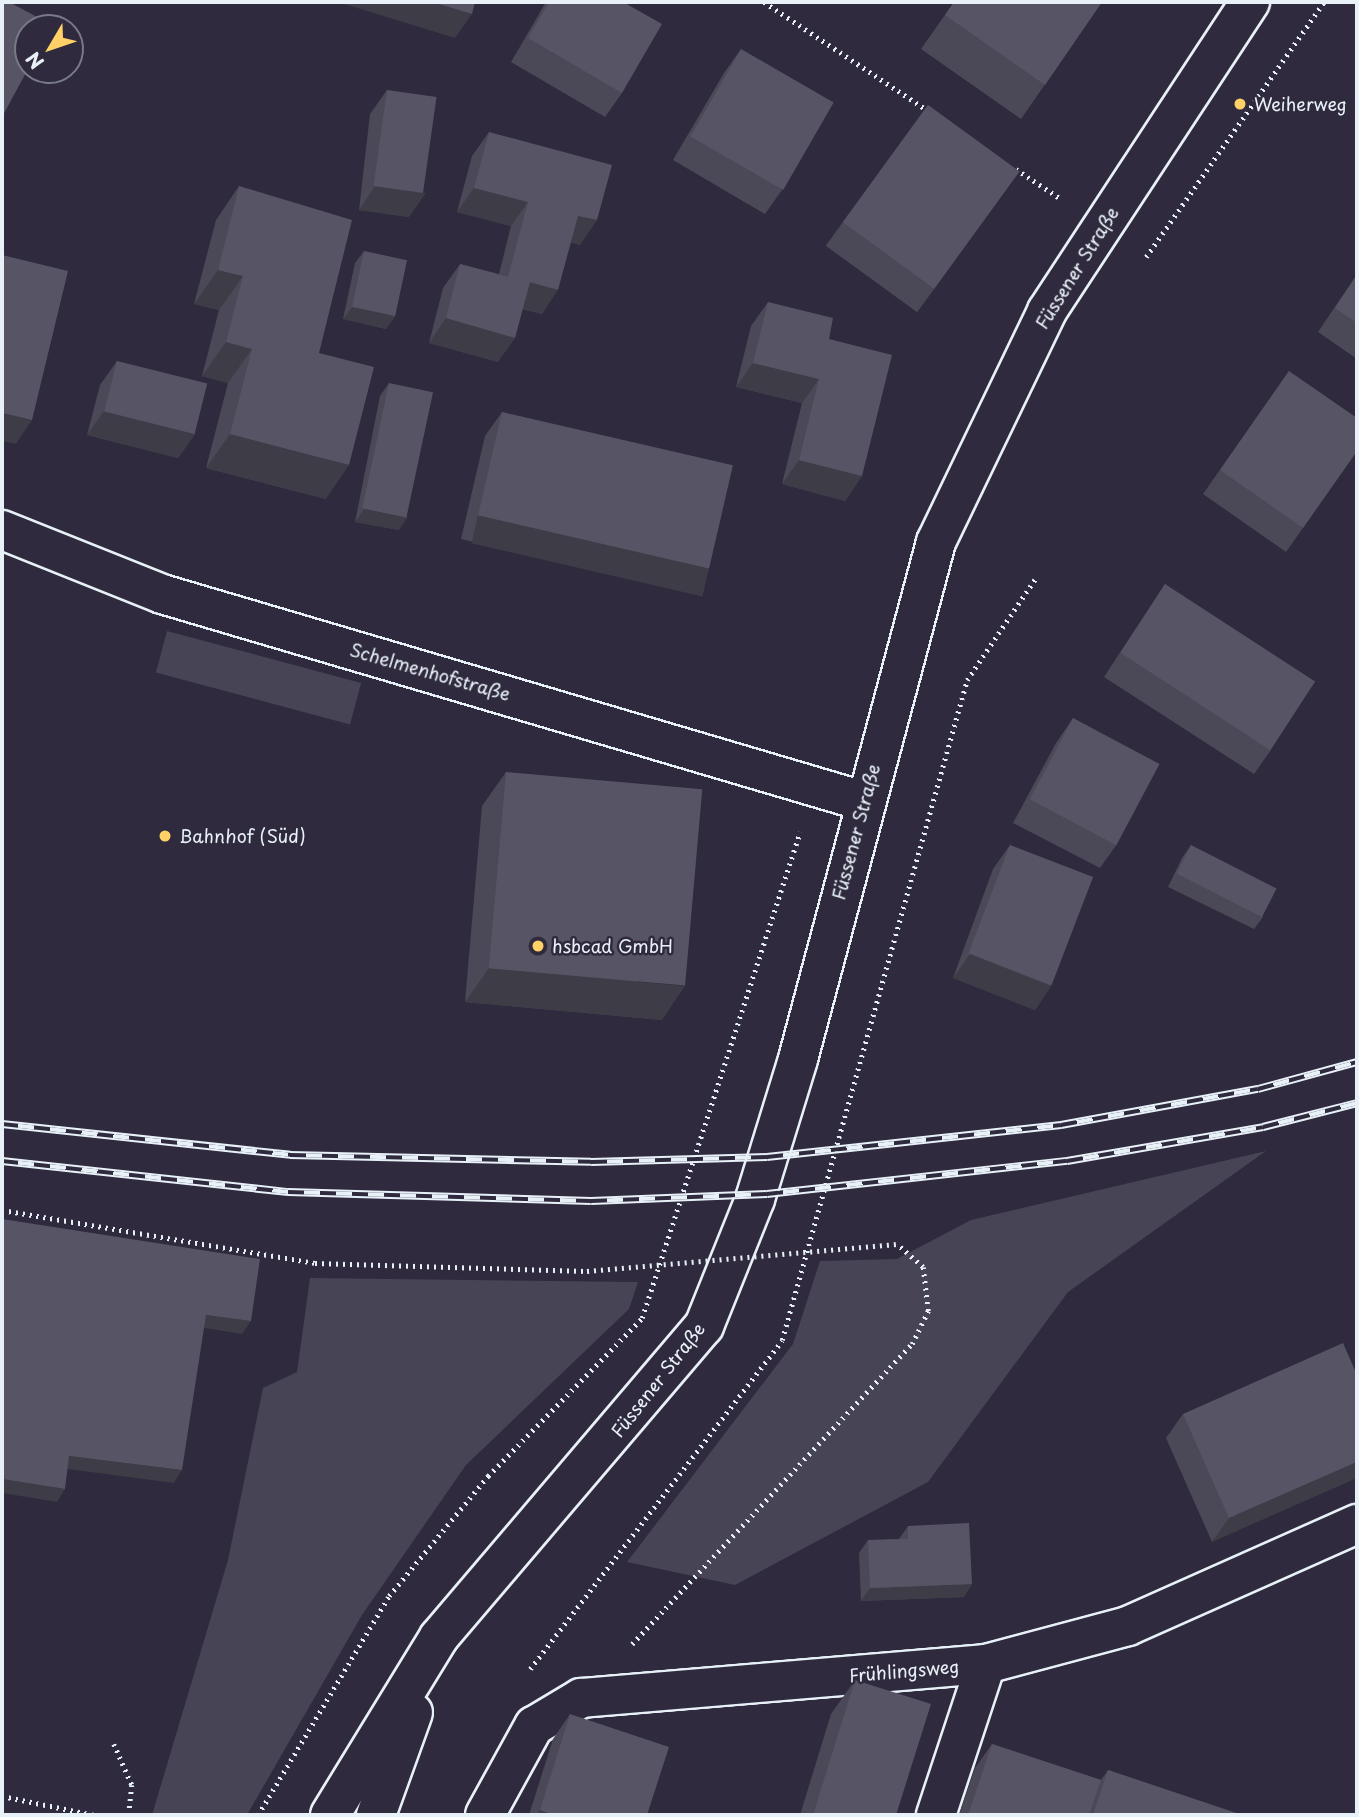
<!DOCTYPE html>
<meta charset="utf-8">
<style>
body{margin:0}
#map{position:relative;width:1359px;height:1817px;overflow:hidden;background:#2f2a3d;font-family:"Playpen Sans",sans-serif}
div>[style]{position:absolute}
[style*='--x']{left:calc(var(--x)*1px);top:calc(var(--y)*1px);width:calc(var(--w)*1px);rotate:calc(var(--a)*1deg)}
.green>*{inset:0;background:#464455;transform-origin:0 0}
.path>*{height:4.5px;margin-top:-2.25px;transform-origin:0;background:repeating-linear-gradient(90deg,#e8f1f8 0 2px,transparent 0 7px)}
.roads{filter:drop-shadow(2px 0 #e8f1f8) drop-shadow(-2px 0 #e8f1f8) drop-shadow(0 2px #e8f1f8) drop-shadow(0 -2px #e8f1f8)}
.minor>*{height:38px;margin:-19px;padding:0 19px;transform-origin:19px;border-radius:19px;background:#2f2a3d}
.major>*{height:38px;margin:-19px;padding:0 19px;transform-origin:19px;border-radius:19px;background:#2f2a3d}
.rail>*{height:8px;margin-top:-4px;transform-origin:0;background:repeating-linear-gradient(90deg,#2f2a3d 0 16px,#e8f1f8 0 32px);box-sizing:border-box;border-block:2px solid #e8f1f8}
.path-bridge>*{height:4.5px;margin-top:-2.25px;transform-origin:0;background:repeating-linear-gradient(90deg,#e8f1f8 0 2px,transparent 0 7px)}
.wall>*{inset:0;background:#4b4957;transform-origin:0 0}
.shaded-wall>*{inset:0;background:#3d3c47;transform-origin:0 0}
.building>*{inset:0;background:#575565;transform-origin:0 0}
.dots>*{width:19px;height:19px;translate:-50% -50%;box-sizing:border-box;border:4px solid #2f2a3d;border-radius:50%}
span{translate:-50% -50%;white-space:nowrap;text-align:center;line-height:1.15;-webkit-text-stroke:5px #2f2a3d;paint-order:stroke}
.poi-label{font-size:18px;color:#e8f1f8}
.left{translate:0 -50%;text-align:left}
.street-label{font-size:18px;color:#e8f1f8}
.frame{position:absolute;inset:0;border:4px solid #e8f1f8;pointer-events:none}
.north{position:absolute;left:14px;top:14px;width:70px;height:70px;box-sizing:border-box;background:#2f2a3d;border:2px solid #797a88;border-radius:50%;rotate:231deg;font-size:19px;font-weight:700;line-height:28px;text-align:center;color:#e8f1f8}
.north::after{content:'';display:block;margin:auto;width:24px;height:32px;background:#ffd166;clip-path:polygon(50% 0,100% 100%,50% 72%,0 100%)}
</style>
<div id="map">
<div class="green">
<div style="left:167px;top:631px;width:201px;height:43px;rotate:15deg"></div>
<div style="clip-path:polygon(1266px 1151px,1068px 1292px,928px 1482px,735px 1585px,627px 1562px,793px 1344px,820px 1261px,897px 1259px,971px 1220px)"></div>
<div style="clip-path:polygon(310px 1278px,638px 1282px,629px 1309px,466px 1465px,362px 1615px,247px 1815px,152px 1815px,228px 1560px,263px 1388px,297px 1372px)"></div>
</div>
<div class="path">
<div style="--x:764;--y:2;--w:199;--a:33.5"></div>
<div style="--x:1016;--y:169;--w:54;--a:33.7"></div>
<div style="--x:1146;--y:257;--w:311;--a:-55.1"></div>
<div style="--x:2;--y:1210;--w:317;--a:9.6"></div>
<div style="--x:315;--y:1263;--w:272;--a:1.7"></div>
<div style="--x:632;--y:1644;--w:410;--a:-47"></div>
<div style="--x:912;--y:1344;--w:37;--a:-64"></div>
<div style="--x:928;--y:1311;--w:44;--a:-96.5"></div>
<div style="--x:923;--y:1267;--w:35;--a:-139"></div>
<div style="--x:530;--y:1669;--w:414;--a:-52.5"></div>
<div style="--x:782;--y:1340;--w:685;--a:-74.34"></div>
<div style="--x:967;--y:680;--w:122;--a:-56"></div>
<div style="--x:114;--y:1744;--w:45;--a:66.3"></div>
<div style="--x:132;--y:1785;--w:30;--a:96"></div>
<div style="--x:2;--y:1796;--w:94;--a:11.7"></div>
<div style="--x:258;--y:1815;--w:255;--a:-59.1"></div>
<div style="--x:389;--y:1596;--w:156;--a:-50.5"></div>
<div style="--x:488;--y:1476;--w:221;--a:-45.7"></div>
<div style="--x:642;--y:1318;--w:511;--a:-71.99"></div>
</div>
<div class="roads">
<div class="minor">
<div style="--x:2;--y:530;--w:172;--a:21.8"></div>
<div style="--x:162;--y:594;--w:731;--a:16.45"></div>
<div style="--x:485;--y:1815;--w:102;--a:-61.2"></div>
<div style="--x:534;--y:1726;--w:55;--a:-30.8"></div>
<div style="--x:581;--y:1698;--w:406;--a:-4.8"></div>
<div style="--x:986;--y:1664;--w:147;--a:-15"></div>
<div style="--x:1128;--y:1626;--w:251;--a:-24"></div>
<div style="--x:936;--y:1815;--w:159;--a:-71.7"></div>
</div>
<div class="major">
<div style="--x:330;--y:1815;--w:209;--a:-58.5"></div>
<div style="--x:439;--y:1637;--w:409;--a:-49.6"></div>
<div style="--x:704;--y:1326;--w:137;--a:-68.1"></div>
<div style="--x:755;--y:1199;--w:146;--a:-72.9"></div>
<div style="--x:798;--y:1059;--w:535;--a:-75.05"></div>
<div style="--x:936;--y:542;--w:256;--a:-64.3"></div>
<div style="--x:1047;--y:311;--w:370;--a:-56.7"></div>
<div style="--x:376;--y:1815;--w:109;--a:-70.2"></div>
</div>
</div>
<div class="rail">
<div style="--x:2;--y:1124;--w:290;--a:6.1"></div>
<div style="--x:290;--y:1155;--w:301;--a:1.3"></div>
<div style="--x:591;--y:1162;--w:176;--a:-1.6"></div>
<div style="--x:767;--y:1157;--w:296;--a:-6.2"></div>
<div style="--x:1061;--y:1125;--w:200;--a:-10.4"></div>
<div style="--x:1258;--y:1089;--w:103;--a:-15.3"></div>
<div style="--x:2;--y:1161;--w:288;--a:6.2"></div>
<div style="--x:288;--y:1192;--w:303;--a:1.7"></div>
<div style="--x:591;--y:1201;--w:176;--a:-2.3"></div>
<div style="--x:767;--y:1194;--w:302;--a:-6.3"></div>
<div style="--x:1067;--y:1161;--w:199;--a:-9.8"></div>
<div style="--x:1263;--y:1127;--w:97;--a:-14.3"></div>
</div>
<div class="path-bridge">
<div style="--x:587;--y:1271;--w:311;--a:-5"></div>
</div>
<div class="wall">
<div style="clip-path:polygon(546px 2px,623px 2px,622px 93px,605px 117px,511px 62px)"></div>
<div style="clip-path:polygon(954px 2px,1102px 2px,1021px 119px,921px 49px)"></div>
<div style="clip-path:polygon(741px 49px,782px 190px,765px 214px,673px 160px,724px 73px)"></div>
<div style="clip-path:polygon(387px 90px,409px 217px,359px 210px,370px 114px)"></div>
<div style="left:928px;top:105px;width:113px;height:174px;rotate:36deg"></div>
<div style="clip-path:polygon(489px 132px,580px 245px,571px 242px,542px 314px,522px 309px,498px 362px,429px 343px,443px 288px,460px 264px,499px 274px,511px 226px,457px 212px,472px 156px)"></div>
<div style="clip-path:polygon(239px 186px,319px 353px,326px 499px,206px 468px,228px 383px,202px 376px,219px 310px,194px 304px,216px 220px)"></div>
<div style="clip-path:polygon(364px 251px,395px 316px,386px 329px,343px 319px,355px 263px)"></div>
<div style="clip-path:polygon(1357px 274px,1357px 359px,1318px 332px)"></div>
<div style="clip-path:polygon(768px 302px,829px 339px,862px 476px,845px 501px,782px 484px,802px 403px,736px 387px,751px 326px)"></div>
<div style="clip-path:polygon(117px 361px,195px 434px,178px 458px,87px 435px,100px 385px)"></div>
<div style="clip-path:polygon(1289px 371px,1357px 451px,1286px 552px,1203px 494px)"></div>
<div style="clip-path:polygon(389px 383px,399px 530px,355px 522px,380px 396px)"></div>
<div style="clip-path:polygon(502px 412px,709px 569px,693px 593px,461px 539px,485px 436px)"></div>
<div style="clip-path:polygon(1165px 584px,1271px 750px,1254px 774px,1104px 677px)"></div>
<div style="clip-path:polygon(1073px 718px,1117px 844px,1100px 868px,1013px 823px,1056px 743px)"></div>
<div style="clip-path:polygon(506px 772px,662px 1020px,465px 1002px,482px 806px)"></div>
<div style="clip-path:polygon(1010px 845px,1051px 986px,1035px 1010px,953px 978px,993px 869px)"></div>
<div style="clip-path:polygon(1191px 845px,1263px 917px,1254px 929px,1168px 887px,1182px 858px)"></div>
<div style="clip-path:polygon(1357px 1375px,1212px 1542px,1166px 1438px,1183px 1414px)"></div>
<div style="clip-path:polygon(908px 1526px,972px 1584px,964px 1597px,861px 1601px,859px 1553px,868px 1540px,899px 1539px)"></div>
<div style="clip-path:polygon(855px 1680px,896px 1815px,800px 1815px,831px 1714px)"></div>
<div style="clip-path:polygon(570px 1714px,647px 1815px,529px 1815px,553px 1739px)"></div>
<div style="clip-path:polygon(992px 1744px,1101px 1780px,1108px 1770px,1242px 1815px,959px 1815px,975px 1768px)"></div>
</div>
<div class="shaded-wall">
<div style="clip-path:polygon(341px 2px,432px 2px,472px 14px,455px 38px,341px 3px)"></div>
<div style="clip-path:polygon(375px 186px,426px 193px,409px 217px,359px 210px)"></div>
<div style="clip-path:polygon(474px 188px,528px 202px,511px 226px,457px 212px)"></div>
<div style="clip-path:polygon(578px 216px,597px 220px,580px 245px,561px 240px)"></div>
<div style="clip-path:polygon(218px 270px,243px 276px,219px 310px,194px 304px)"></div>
<div style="clip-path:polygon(530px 282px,558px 290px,542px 314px,513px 307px)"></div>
<div style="clip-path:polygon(352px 307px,395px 316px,386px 329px,343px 319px)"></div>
<div style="clip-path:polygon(446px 318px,515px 338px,498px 362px,429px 343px)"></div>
<div style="clip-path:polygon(226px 342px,252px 349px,228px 383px,202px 376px)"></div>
<div style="clip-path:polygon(753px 363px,819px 379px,802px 403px,736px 387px)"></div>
<div style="clip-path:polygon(104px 411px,195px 434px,178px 458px,87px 435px)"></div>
<div style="clip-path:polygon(2px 413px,32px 420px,16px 444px,2px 441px)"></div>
<div style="clip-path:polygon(230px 434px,349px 465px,326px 499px,206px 468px)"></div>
<div style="clip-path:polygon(799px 460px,862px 476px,845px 501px,782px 484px)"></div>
<div style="clip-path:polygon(364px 509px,408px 517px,399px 530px,355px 522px)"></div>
<div style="left:478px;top:515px;width:237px;height:29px;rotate:13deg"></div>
<div style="clip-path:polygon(970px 954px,1051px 986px,1035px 1010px,953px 978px)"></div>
<div style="clip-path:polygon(489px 968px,685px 986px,662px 1020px,465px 1002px)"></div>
<div style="clip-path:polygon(206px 1315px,251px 1321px,242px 1334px,198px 1327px)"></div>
<div style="clip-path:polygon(69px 1456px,182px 1470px,174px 1483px,60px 1468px)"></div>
<div style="clip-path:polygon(1357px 1462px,1357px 1478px,1212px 1542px,1229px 1518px)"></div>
<div style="clip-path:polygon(2px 1479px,65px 1489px,57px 1502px,2px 1493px)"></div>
<div style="clip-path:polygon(972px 1584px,964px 1597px,861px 1601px,870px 1588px)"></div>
<div style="clip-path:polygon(540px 1810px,554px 1815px,536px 1815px)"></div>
</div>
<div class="building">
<div style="clip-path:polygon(2px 2px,9px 2px,52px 25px,50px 28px,28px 28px,28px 69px,2px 117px)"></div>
<div style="clip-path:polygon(432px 2px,475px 2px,472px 14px)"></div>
<div style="clip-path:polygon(549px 2px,623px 2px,662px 24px,622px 93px,528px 38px)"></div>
<div style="clip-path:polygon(954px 2px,1102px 2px,1045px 85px,945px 15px)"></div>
<div style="left:741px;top:49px;width:107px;height:101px;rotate:30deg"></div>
<div style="left:387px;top:90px;width:50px;height:97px;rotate:8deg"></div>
<div style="left:928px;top:105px;width:113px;height:145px;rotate:36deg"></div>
<div style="clip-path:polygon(489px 132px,612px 165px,597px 220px,578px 216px,558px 290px,530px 282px,515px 338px,446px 318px,460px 264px,508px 277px,528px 202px,474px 188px)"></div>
<div style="clip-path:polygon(239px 186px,352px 220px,319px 353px,374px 367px,349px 465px,230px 434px,252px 349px,226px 342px,243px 276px,218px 270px)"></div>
<div style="left:364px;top:251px;width:44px;height:57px;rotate:12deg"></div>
<div style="clip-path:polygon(2px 255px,68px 271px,32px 420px,2px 413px)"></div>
<div style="clip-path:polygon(1357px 275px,1357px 323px,1335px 308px)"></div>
<div style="clip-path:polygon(768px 302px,833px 318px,829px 339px,892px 355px,862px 476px,799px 460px,819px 379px,753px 363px)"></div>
<div style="left:117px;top:361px;width:93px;height:52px;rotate:14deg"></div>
<div style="clip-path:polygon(1289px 371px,1357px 418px,1357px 451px,1303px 528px,1220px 470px)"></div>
<div style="left:389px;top:383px;width:45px;height:128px;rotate:12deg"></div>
<div style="left:502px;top:412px;width:237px;height:106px;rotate:13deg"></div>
<div style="left:1165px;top:584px;width:179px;height:82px;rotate:33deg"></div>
<div style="left:1073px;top:718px;width:98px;height:92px;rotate:28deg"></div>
<div style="left:506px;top:772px;width:197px;height:197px;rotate:5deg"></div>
<div style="left:1010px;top:845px;width:89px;height:116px;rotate:21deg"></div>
<div style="left:1191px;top:845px;width:96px;height:32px;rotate:27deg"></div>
<div style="clip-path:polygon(2px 1219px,260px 1259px,251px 1321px,206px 1315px,182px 1470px,69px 1456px,65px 1489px,2px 1479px)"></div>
<div style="clip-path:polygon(1343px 1343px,1357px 1375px,1357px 1462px,1229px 1518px,1183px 1414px)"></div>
<div style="clip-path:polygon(969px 1523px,972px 1584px,870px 1588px,868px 1540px,908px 1539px,908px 1526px)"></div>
<div style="clip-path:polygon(855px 1680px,931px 1704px,896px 1815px,813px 1815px)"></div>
<div style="clip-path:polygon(570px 1714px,669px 1747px,647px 1815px,554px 1815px,540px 1810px)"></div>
<div style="clip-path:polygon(992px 1744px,1101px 1780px,1089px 1815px,968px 1815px)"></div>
<div style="clip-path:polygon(1108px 1770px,1242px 1815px,1093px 1815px)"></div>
</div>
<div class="dots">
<div style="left:1240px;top:104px;background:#ffd166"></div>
<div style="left:165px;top:836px;background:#ffd166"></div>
<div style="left:538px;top:946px;background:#ffd166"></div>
</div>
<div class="poi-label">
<span class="left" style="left:1254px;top:104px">Weiherweg</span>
<span class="left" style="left:179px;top:836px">Bahnhof (Süd)</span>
<span class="left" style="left:552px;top:946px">hsbcad GmbH</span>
</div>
<div class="street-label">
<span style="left:1077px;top:268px;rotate:-58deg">Füssener Straße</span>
<span style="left:430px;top:672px;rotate:16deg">Schelmenhofstraße</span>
<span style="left:856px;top:832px;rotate:-75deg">Füssener Straße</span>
<span style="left:658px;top:1380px;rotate:-52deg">Füssener Straße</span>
<span style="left:904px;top:1671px;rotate:-5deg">Frühlingsweg</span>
</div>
<div class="frame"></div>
<div class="north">N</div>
</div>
